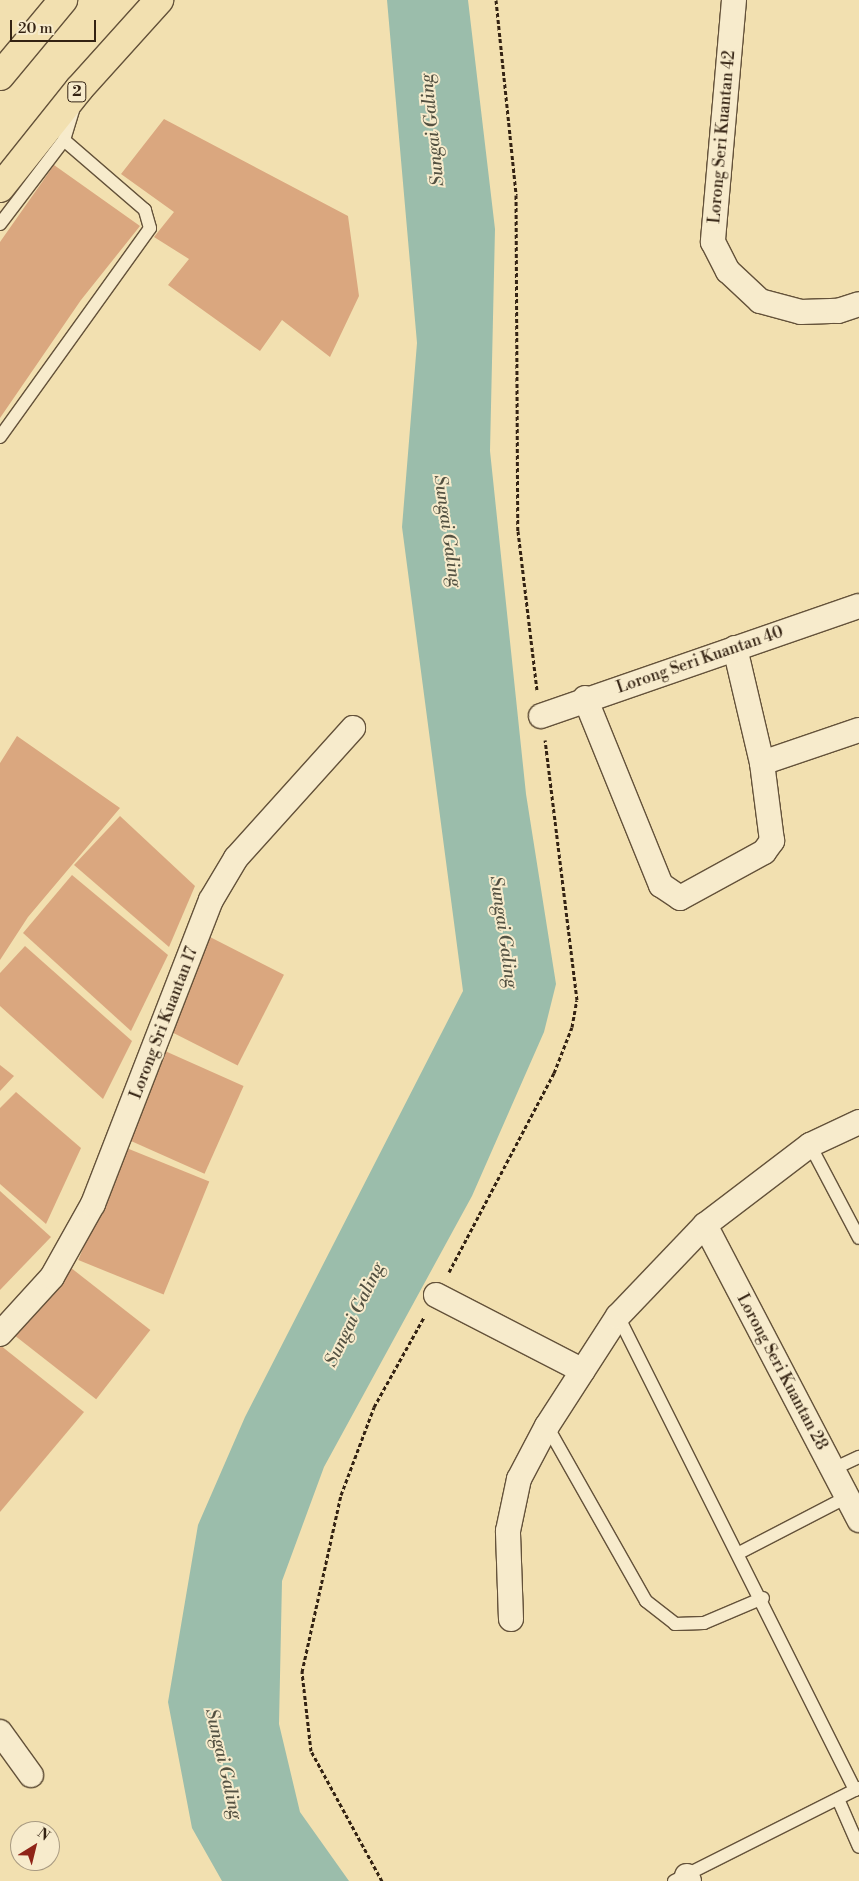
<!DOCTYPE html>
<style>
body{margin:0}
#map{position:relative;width:859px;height:1881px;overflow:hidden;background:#f2e0b0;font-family:"Libre Bodoni",serif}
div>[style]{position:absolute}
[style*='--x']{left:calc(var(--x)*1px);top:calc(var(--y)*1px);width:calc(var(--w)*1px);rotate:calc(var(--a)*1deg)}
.water>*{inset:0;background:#9bbdab}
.building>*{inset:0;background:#daa77f;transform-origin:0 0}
.path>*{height:3px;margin-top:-1.5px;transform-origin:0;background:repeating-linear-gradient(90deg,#342313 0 4px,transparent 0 6.5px)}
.roads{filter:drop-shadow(1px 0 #64523a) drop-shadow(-1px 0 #64523a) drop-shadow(0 1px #64523a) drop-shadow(0 -1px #64523a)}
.lane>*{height:12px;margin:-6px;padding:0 6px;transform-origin:6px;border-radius:6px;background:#f7ebcc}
.street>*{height:24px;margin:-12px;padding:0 12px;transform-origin:12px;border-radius:12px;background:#f7ebcc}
.highway>*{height:28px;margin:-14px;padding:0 14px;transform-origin:14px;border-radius:14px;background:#f2e0b0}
span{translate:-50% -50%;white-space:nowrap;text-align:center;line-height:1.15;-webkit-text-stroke:4px #f7ebcc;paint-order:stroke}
.shield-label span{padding:1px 4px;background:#f7ebcc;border:1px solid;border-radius:4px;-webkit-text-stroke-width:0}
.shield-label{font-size:15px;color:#342313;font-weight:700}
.street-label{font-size:16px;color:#342313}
.water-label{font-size:18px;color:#535141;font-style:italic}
.north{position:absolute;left:10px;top:1821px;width:50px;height:50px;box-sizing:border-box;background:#f7ebcc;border:1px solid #a99b82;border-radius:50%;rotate:36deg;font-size:14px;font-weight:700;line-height:20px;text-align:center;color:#342313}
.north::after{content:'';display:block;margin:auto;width:18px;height:22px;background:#8f2418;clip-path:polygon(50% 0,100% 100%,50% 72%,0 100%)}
.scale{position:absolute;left:10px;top:20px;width:86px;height:22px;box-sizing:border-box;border:2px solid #342313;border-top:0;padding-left:6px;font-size:15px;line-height:18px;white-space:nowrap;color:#342313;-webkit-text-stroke:4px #f7ebcc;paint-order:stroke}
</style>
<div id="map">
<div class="water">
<div style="clip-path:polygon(387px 0,468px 0,495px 229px,490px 451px,526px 794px,556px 984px,544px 1032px,472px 1196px,324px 1467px,282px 1581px,279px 1724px,300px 1812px,349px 1881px,222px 1881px,192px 1828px,168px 1702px,198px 1525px,245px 1417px,463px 991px,402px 527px,417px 343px)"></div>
</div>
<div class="building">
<div style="clip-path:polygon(164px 119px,348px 216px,359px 296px,330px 357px,282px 320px,260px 351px,168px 285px,189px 259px,154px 237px,174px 212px,121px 174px)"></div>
<div style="clip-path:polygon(54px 165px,140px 226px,81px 300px,0 418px,0 242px)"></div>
<div style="clip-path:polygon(17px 736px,120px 808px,28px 917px,0 960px,0 763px)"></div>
<div style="clip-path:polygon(120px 816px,195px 886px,169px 947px,74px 865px)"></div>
<div style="clip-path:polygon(72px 875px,168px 955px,131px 1031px,23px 933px)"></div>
<div style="left:210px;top:937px;width:83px;height:102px;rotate:27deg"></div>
<div style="clip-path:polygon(25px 946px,132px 1041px,103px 1099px,0 1006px,0 973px)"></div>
<div style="left:165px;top:1051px;width:86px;height:96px;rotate:24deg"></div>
<div style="clip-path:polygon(0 1065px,14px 1076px,0 1091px)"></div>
<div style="clip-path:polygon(16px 1092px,81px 1148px,46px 1224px,0 1184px,0 1108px)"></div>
<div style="left:124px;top:1147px;width:92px;height:122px;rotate:22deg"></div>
<div style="clip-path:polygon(0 1191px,51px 1237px,0 1290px)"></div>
<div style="left:66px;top:1264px;width:107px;height:88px;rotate:38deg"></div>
<div style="clip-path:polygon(0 1345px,84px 1412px,0 1512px)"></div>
</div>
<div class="path">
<div style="--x:496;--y:0;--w:196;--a:84.1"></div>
<div style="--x:516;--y:195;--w:336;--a:89.7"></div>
<div style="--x:518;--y:531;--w:160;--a:83.2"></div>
<div style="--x:449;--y:1272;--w:225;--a:-62.2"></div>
<div style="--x:554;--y:1073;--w:49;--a:-68.6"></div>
<div style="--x:572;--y:1027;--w:27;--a:-80"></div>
<div style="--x:577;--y:1000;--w:262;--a:-97"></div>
<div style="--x:382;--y:1881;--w:148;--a:-118.6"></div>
<div style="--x:311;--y:1751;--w:80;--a:-96.5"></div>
<div style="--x:302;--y:1672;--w:181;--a:-77.6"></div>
<div style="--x:341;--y:1495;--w:94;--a:-69.4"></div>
<div style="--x:374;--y:1407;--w:103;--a:-60.9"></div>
</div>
<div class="roads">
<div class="lane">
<div style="--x:0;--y:224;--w:106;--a:-52.7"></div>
<div style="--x:64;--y:140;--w:31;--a:-73"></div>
<div style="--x:0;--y:437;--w:257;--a:-54.3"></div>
<div style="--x:150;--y:228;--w:19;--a:-106"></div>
<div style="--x:145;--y:210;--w:107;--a:-139.2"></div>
<div style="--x:810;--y:1145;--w:105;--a:62.2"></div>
<div style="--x:618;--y:1316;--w:530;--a:63.43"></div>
<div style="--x:547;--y:1426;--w:201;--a:60.5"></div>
<div style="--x:646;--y:1601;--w:37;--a:38"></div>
<div style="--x:675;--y:1624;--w:29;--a:-2"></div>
<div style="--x:704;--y:1623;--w:64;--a:-23"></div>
<div style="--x:833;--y:1469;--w:29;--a:-25"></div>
<div style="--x:739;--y:1553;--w:122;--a:-27.4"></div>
<div style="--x:838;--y:1799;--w:52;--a:66.4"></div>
<div style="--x:674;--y:1881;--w:207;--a:-26.7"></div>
</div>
<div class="street">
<div style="--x:734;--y:0;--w:243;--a:95"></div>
<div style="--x:713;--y:242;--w:33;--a:63"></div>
<div style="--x:728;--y:271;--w:44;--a:43.2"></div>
<div style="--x:760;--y:301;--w:42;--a:15"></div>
<div style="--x:801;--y:312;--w:37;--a:-2"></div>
<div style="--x:838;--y:311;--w:22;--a:-18"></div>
<div style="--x:735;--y:648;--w:118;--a:76.8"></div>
<div style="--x:762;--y:763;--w:102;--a:-18.8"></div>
<div style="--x:585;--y:698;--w:202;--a:67.9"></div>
<div style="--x:661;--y:885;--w:23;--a:34"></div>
<div style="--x:680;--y:898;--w:96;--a:-28.7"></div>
<div style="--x:764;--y:852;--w:14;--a:-54"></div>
<div style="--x:772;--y:841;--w:79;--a:-97.3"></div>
<div style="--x:541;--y:716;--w:336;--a:-19.1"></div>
<div style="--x:705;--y:1225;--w:333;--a:62.4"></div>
<div style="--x:436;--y:1295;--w:165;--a:27.3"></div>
<div style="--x:0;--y:1334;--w:77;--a:-47.6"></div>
<div style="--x:52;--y:1277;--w:84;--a:-60.7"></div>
<div style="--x:93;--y:1204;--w:326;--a:-68.8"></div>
<div style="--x:211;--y:900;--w:49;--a:-59.2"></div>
<div style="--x:236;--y:858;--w:175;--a:-48"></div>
<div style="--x:511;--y:1619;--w:88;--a:-92"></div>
<div style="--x:508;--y:1531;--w:53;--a:-78.1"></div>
<div style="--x:519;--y:1479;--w:60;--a:-62.2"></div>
<div style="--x:547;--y:1426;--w:131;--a:-57.2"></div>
<div style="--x:618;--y:1316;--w:126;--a:-46.3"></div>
<div style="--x:705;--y:1225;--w:132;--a:-37.3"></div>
<div style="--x:810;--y:1145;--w:54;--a:-25.1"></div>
<div style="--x:0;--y:1732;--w:53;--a:54.2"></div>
<div style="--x:687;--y:1876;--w:5;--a:68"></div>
</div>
<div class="highway">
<div style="--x:0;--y:76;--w:99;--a:-50.3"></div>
<div style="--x:0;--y:188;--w:127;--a:-51.4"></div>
<div style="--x:79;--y:89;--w:120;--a:-48"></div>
</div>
</div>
<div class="shield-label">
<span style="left:77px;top:92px">2</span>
</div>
<div class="street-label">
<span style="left:722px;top:137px;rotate:-85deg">Lorong Seri Kuantan 42</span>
<span style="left:700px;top:660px;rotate:-19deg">Lorong Seri Kuantan 40</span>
<span style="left:164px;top:1023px;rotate:-69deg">Lorong Sri Kuantan 17</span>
<span style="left:782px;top:1372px;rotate:62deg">Lorong Seri Kuantan 28</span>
</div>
<div class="water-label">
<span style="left:433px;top:130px;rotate:-96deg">Sungai Galing</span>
<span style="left:447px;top:531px;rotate:82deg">Sungai Galing</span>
<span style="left:503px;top:932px;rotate:82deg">Sungai Galing</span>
<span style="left:355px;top:1315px;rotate:-64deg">Sungai Galing</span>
<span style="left:223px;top:1764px;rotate:77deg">Sungai Galing</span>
</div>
<div class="north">N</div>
<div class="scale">20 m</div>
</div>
